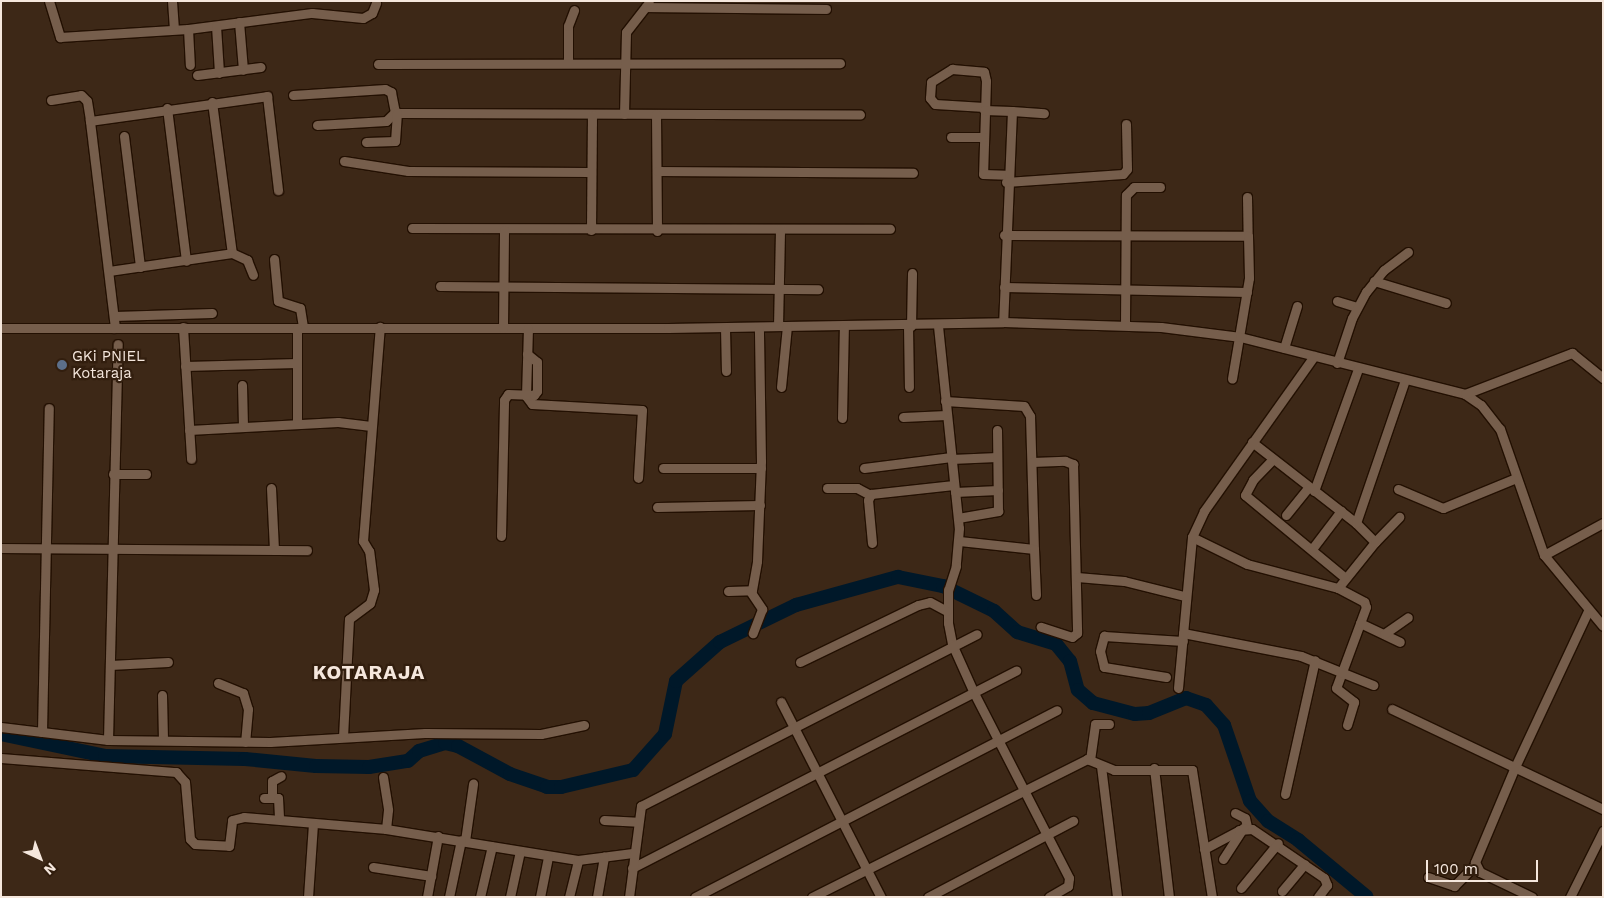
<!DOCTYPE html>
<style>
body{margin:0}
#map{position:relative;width:1604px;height:898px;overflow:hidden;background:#3d2817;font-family:"Work Sans",sans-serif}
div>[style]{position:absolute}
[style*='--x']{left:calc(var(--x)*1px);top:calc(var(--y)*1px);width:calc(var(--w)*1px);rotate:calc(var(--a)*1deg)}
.river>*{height:14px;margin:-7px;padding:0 7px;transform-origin:7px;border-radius:7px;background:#001829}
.roads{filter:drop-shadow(1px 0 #231002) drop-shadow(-1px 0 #231002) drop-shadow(0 1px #231002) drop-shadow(0 -1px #231002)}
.street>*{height:9px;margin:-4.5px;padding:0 4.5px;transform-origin:4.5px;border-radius:4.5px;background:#765e4c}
.dots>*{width:14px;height:14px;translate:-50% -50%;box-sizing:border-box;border:2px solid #321e0e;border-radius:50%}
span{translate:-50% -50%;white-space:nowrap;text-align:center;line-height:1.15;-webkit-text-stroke:4.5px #321e0e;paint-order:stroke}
.poi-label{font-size:15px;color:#f5e7dd}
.left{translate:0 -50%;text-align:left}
.district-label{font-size:20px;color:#f5e7dd;font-weight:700;letter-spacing:1px}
.frame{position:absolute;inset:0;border:2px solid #f5e7dd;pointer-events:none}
.north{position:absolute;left:15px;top:833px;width:50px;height:50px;-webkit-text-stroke:4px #321e0e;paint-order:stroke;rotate:137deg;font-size:14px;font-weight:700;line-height:20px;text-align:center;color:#f5e7dd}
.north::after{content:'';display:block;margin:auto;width:18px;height:22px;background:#f5e7dd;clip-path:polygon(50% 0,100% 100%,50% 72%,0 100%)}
.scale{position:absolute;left:1426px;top:860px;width:112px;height:22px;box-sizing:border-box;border:2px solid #f5e7dd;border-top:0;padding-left:6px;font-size:15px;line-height:18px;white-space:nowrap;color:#f5e7dd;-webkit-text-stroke:4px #321e0e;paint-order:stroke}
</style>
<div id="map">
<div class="river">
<div style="--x:1;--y:734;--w:106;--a:11.9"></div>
<div style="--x:105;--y:756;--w:140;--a:1.2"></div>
<div style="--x:245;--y:759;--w:71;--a:5.6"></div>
<div style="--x:316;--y:766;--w:53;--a:1.1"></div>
<div style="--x:369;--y:767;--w:39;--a:-9"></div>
<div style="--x:408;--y:761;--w:15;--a:-42"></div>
<div style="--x:419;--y:751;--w:27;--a:-17"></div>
<div style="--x:445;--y:743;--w:13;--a:13"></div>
<div style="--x:458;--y:746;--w:59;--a:28.3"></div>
<div style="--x:510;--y:774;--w:39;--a:19"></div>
<div style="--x:547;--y:787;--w:14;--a:0"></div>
<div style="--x:561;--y:787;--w:74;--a:-13.3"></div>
<div style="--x:633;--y:770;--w:48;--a:-48.4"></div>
<div style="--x:665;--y:734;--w:54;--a:-78.3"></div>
<div style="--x:676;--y:681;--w:59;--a:-41.6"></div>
<div style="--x:720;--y:642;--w:85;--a:-26"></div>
<div style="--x:796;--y:605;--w:106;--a:-15.4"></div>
<div style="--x:898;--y:577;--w:46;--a:11.3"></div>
<div style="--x:943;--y:586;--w:57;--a:26.1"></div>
<div style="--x:994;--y:611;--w:31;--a:42"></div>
<div style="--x:1017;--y:632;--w:41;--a:17.1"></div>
<div style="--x:1056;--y:644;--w:22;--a:51"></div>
<div style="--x:1070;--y:661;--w:30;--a:75"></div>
<div style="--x:1078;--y:690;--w:20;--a:41"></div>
<div style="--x:1093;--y:703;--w:43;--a:14.7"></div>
<div style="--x:1135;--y:714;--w:14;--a:-4"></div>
<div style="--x:1149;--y:713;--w:40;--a:-22"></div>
<div style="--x:1186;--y:698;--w:21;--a:19"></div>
<div style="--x:1206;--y:705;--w:27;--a:48"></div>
<div style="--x:1224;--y:725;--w:80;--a:71.1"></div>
<div style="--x:1250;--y:801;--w:27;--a:48"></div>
<div style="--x:1268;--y:821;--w:36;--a:32"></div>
<div style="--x:1298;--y:840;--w:89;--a:39.6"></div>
</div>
<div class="roads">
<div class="street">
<div style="--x:49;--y:1;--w:38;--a:73"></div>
<div style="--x:60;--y:37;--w:128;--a:-3.6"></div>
<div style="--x:188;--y:29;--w:125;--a:-7.4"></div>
<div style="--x:312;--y:13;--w:51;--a:5.6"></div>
<div style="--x:363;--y:18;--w:10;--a:-29"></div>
<div style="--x:372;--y:13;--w:11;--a:-68"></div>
<div style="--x:172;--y:1;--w:28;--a:86"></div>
<div style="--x:646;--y:7;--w:180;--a:0.6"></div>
<div style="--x:239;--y:22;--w:48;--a:85.2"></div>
<div style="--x:216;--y:26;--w:47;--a:86.3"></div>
<div style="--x:188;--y:29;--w:36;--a:87"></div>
<div style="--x:568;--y:63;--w:37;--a:-90"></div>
<div style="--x:568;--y:26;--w:17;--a:-69"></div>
<div style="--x:378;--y:64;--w:462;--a:-0.1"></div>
<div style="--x:197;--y:75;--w:64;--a:-7.1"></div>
<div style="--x:293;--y:95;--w:92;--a:-3.7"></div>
<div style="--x:385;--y:89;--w:7;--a:27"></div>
<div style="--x:391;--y:92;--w:20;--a:79"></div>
<div style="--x:395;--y:112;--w:4;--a:14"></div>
<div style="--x:399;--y:113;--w:461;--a:0.2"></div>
<div style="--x:51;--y:100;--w:30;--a:-9"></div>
<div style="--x:81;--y:95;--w:8;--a:45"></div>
<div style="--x:87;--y:101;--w:20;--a:81"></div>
<div style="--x:212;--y:102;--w:152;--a:82.5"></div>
<div style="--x:984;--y:107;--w:49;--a:-176.5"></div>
<div style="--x:935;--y:104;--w:8;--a:-130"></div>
<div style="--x:930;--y:98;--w:16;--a:-86"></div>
<div style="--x:931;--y:82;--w:25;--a:-32"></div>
<div style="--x:952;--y:69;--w:32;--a:5"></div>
<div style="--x:984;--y:72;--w:9;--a:77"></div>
<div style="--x:986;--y:81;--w:93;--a:91.8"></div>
<div style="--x:983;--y:174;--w:23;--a:2"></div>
<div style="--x:167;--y:108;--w:154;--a:82.9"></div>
<div style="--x:984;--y:110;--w:28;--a:2"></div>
<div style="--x:1012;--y:111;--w:211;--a:92.4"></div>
<div style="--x:1012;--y:111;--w:32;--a:4"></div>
<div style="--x:624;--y:114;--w:82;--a:-88.6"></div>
<div style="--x:626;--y:32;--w:37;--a:-52"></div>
<div style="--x:656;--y:114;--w:117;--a:89.5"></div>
<div style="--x:317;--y:125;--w:69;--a:-3.3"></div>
<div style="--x:386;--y:121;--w:13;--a:-45"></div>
<div style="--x:124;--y:136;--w:132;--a:83"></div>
<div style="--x:951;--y:137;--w:33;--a:0"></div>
<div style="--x:366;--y:142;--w:29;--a:-2"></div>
<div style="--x:395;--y:141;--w:28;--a:-86"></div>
<div style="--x:344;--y:161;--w:65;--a:8.9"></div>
<div style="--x:408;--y:171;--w:182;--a:0.3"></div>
<div style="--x:657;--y:171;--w:256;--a:0.4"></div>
<div style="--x:1006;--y:182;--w:117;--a:-3.9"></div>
<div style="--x:1123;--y:174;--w:6;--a:-51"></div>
<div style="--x:1127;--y:169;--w:45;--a:-91.3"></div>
<div style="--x:1247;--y:197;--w:39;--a:89"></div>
<div style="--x:412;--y:228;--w:478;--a:0.1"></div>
<div style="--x:591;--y:230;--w:115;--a:-89.5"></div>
<div style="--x:1004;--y:235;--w:244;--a:0.2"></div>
<div style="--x:1248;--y:236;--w:42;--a:88.6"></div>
<div style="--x:1249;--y:278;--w:102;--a:99.6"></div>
<div style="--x:274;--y:259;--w:42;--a:84.6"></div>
<div style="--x:278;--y:301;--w:23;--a:18"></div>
<div style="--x:300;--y:308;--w:20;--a:81"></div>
<div style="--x:109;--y:271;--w:124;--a:-8.3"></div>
<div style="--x:232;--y:253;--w:17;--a:25"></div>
<div style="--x:247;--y:260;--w:16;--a:68"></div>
<div style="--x:1374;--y:281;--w:75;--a:17"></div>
<div style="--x:440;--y:286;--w:378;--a:0.5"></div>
<div style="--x:1004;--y:287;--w:243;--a:1.2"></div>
<div style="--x:1337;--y:301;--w:21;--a:17"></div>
<div style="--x:114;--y:316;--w:98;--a:-1.8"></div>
<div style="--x:1125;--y:325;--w:130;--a:-89.6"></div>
<div style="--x:1126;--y:195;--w:11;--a:-45"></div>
<div style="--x:1134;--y:187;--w:26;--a:0"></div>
<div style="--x:778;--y:326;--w:97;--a:-88.8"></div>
<div style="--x:908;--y:326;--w:61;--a:89.1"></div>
<div style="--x:911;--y:326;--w:53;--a:-88.9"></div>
<div style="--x:938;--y:326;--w:203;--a:84.1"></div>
<div style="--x:959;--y:528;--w:38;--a:95"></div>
<div style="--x:956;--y:566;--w:25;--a:108"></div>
<div style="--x:948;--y:590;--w:33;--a:90"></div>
<div style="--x:948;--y:623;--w:21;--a:79"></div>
<div style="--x:952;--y:644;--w:54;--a:65.8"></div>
<div style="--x:974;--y:693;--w:208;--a:62.8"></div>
<div style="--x:1069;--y:878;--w:8;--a:97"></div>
<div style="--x:1068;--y:886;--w:22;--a:150"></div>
<div style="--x:183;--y:327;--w:132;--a:86.5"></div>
<div style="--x:1;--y:328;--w:667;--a:0"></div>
<div style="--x:668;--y:328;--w:335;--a:-1"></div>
<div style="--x:1003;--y:322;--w:158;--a:1.8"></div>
<div style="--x:1161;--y:327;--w:80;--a:7.2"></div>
<div style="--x:1240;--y:337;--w:232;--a:14.2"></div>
<div style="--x:1465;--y:394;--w:19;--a:35"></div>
<div style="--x:1481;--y:405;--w:31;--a:52"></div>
<div style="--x:1500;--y:429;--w:133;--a:70.8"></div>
<div style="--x:1544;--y:555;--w:92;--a:50.3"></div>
<div style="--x:115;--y:328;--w:209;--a:-96.9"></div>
<div style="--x:90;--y:121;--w:179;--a:-8"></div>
<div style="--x:267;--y:96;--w:95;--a:83.3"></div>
<div style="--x:297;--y:328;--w:95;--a:90"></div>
<div style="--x:503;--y:328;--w:98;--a:-89.4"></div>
<div style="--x:528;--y:328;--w:68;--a:91.7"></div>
<div style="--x:526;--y:396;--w:10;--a:53"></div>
<div style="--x:532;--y:404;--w:110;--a:3.1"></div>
<div style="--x:642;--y:410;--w:68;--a:93.4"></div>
<div style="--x:725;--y:328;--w:43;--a:88.7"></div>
<div style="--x:1284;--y:348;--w:44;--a:-72.8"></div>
<div style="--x:1337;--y:363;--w:47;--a:-71.6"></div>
<div style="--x:1352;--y:318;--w:30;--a:-62"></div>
<div style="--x:1366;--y:292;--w:28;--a:-51"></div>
<div style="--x:1384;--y:270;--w:30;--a:-37"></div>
<div style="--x:185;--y:366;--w:112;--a:-1.5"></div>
<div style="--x:242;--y:385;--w:41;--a:88.6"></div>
<div style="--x:781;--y:387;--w:61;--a:-84.4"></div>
<div style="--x:1465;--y:394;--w:115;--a:-21"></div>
<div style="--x:1572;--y:353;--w:40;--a:39"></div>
<div style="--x:945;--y:401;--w:79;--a:3.6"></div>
<div style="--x:1024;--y:406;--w:12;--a:59"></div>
<div style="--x:1030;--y:416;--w:133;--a:88.3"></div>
<div style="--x:1034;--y:549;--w:75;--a:-173.9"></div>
<div style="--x:903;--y:417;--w:43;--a:-2.7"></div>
<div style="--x:842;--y:418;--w:92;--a:-88.8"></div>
<div style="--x:189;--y:430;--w:149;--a:-3.1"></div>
<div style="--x:338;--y:422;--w:33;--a:7"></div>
<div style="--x:1252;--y:442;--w:132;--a:37.9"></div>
<div style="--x:1356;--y:523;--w:27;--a:45"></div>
<div style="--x:1375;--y:542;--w:59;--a:128.8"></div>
<div style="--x:951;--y:459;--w:46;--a:-2.5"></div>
<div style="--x:1273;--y:459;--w:29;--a:134"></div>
<div style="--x:1253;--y:480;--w:17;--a:118"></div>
<div style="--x:1245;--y:495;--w:129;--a:39.6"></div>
<div style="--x:1032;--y:462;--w:33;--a:-2"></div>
<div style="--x:1065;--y:461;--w:9;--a:21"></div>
<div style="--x:1073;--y:464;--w:169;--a:88.6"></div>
<div style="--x:1077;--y:633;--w:6;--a:141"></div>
<div style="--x:1072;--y:637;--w:33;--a:-162"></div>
<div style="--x:663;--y:468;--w:98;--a:0"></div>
<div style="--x:864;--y:468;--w:88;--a:-7.2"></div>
<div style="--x:113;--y:474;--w:33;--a:0"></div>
<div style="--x:271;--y:488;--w:62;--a:87.2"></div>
<div style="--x:827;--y:488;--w:30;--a:0"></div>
<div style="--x:857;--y:488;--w:15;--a:28"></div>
<div style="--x:1398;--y:489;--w:49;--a:22.9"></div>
<div style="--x:1443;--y:508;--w:79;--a:-22.3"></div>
<div style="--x:1314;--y:491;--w:130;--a:-70.2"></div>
<div style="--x:955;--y:492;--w:43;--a:-2.7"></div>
<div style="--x:657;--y:507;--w:103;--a:-1.1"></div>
<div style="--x:1286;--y:515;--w:36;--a:-51"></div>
<div style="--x:958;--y:518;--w:41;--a:-9.9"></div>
<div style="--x:998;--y:511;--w:81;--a:-90.7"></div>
<div style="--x:1356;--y:523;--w:151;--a:-71.1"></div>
<div style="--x:501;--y:536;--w:136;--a:-88.7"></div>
<div style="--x:504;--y:400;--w:7;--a:-56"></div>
<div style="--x:508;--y:394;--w:26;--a:2"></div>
<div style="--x:534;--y:395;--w:5;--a:-53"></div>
<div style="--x:537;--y:391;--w:29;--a:-90"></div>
<div style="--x:537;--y:362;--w:13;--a:-141"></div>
<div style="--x:1192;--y:537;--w:61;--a:26.1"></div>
<div style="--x:1247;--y:564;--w:94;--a:14.8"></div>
<div style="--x:1338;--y:588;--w:30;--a:28"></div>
<div style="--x:1364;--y:602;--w:5;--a:68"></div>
<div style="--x:1366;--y:607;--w:86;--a:110.3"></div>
<div style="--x:1336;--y:688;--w:23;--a:38"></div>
<div style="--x:1354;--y:702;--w:24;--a:107"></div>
<div style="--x:1375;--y:542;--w:35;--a:-46"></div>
<div style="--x:872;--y:543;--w:43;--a:-95.3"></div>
<div style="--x:868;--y:500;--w:7;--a:-63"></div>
<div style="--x:871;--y:494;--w:83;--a:-6.2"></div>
<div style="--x:1;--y:548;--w:306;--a:0.4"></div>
<div style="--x:1034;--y:549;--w:46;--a:87.5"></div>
<div style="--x:1312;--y:549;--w:48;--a:-52.7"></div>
<div style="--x:1544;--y:555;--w:67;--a:-28.5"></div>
<div style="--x:1077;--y:577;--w:47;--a:4.9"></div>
<div style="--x:1124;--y:581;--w:62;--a:14"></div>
<div style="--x:728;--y:591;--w:24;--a:-2"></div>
<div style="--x:752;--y:590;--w:29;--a:-80"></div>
<div style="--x:757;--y:561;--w:100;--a:-87.7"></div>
<div style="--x:761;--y:461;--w:133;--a:-90.9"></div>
<div style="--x:750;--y:591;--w:22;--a:56"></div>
<div style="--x:762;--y:609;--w:26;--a:111"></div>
<div style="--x:1360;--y:623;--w:44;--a:25.4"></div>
<div style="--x:1183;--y:633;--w:120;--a:11"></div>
<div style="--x:1301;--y:656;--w:78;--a:21.9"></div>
<div style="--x:1384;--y:634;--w:29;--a:-35"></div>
<div style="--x:800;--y:662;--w:131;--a:-25.8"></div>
<div style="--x:918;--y:605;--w:12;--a:-14"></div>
<div style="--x:930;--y:602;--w:19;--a:28"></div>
<div style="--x:110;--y:665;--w:58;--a:-3"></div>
<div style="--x:1166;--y:677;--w:63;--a:-170.8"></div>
<div style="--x:1104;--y:667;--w:16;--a:-104"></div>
<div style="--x:1100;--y:651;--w:16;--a:-75"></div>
<div style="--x:1104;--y:636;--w:79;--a:3.6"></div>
<div style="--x:218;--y:683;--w:27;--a:22"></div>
<div style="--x:243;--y:693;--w:17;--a:73"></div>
<div style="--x:248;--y:709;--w:33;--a:95"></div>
<div style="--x:1178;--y:688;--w:152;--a:-84.7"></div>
<div style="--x:1192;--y:537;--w:29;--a:-65"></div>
<div style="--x:1204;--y:511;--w:190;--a:-54.6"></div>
<div style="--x:162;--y:695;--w:44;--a:88.7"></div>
<div style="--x:781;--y:702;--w:219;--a:62.9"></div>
<div style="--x:1392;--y:709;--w:233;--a:25.4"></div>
<div style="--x:1;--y:727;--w:108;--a:6.9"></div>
<div style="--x:108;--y:740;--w:162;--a:0.7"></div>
<div style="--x:270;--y:742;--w:155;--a:-3.3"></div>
<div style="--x:425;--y:733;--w:116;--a:0.5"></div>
<div style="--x:541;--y:734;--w:44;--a:-11.8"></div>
<div style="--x:42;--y:732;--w:324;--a:-88.8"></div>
<div style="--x:343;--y:737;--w:118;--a:-87.1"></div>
<div style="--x:349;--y:619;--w:26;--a:-37"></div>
<div style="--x:370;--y:603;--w:14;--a:-73"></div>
<div style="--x:374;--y:590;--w:39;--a:-97"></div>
<div style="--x:369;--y:551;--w:12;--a:-121"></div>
<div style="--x:363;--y:541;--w:215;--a:-85.5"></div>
<div style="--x:108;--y:740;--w:396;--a:-88.6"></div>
<div style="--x:1;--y:758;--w:176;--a:4.6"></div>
<div style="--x:176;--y:772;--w:13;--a:48"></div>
<div style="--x:185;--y:782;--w:57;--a:85"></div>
<div style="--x:190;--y:839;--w:7;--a:45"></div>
<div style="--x:195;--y:844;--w:34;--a:3"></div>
<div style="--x:229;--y:846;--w:26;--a:-83"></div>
<div style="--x:232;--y:820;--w:12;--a:-14"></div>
<div style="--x:244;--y:817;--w:143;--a:4.8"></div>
<div style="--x:386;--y:829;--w:194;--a:9.2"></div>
<div style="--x:578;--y:860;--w:55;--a:-7.3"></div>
<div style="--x:1090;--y:760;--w:36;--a:-82"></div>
<div style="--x:1095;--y:724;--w:14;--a:0"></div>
<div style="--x:1101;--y:766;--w:132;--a:83"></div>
<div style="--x:1154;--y:768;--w:130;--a:83.4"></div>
<div style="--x:383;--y:777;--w:33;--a:81"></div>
<div style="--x:388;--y:810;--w:19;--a:96"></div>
<div style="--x:1285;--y:794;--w:137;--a:-77.4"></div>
<div style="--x:272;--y:797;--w:16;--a:-90"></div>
<div style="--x:272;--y:781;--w:10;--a:-29"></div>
<div style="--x:264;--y:798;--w:14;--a:0"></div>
<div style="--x:278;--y:798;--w:20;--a:87"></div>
<div style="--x:1235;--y:813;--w:11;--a:27"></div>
<div style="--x:1245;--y:818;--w:9;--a:77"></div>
<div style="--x:604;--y:820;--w:33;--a:3"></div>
<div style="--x:465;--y:841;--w:58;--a:-82"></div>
<div style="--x:1204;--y:849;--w:40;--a:-28"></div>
<div style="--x:1239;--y:830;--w:13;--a:-4"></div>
<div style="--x:1252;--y:829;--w:87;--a:34.2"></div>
<div style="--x:1324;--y:878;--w:8;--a:67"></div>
<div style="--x:1327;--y:885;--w:15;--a:127"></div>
<div style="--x:1223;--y:859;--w:37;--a:-57"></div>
<div style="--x:373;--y:867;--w:59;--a:8.8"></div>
<div style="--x:632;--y:868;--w:432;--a:-27.2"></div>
<div style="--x:1428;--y:877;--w:28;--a:19"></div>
<div style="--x:1454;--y:886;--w:30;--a:-45"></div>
<div style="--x:1241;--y:888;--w:58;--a:-50.6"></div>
<div style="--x:1282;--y:891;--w:35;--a:-50"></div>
<div style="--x:308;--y:897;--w:74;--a:-86.1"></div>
<div style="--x:427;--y:897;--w:62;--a:-79.8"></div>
<div style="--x:449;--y:897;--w:58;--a:-78.1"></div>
<div style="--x:480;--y:897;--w:52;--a:-76.8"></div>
<div style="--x:510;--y:897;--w:47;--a:-77.7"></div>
<div style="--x:540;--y:897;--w:41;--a:-78.7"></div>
<div style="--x:569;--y:897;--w:38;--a:-76"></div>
<div style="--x:597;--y:897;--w:41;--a:-80.1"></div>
<div style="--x:629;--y:897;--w:92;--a:-82.5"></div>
<div style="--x:641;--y:806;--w:377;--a:-27.1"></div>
<div style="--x:695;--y:897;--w:407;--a:-27.3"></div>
<div style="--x:812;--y:897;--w:308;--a:-26.6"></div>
<div style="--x:1087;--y:759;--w:29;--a:22"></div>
<div style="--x:1114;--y:770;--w:78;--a:0"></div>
<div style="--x:1192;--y:770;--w:129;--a:81.1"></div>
<div style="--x:928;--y:897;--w:164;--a:-27.7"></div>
<div style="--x:1532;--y:897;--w:58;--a:-154.3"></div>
<div style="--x:1480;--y:872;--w:11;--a:-117"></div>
<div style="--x:1475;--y:862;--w:101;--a:-67.2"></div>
<div style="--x:1514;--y:769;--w:174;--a:-64.9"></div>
<div style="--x:1570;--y:897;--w:74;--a:-63.4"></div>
</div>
</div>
<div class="dots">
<div style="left:62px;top:365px;background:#5c6f8a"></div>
</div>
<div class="poi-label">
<span class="left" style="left:72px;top:365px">GKi PNIEL<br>Kotaraja</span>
</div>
<div class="district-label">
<span style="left:369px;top:672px">KOTARAJA</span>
</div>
<div class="frame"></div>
<div class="north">N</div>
<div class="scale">100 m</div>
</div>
